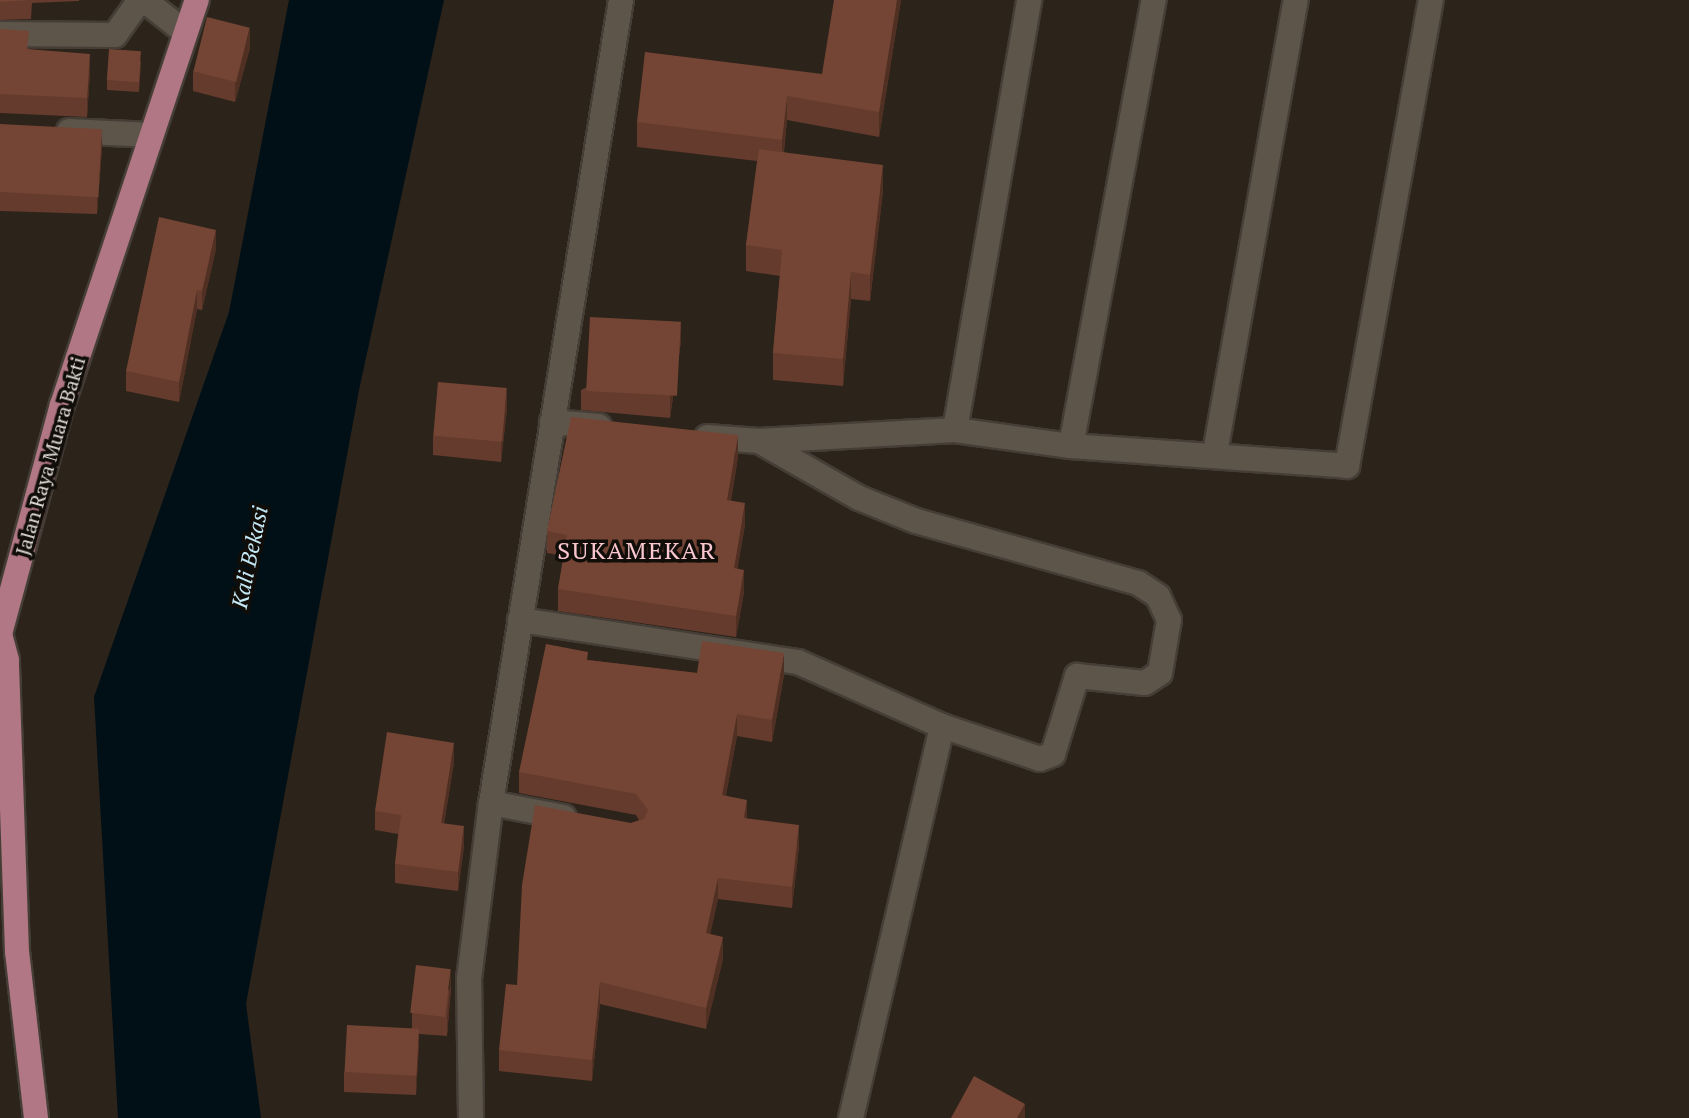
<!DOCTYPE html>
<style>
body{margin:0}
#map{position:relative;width:1689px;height:1118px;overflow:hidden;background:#2c231a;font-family:"PT Serif",serif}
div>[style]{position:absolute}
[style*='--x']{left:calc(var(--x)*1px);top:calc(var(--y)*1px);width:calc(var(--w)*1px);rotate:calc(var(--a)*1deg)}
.water>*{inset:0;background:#011017}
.roads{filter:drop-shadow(2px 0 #453e37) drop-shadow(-2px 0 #453e37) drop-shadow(0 2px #453e37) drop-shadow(0 -2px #453e37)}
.street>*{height:24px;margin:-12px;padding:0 12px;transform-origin:12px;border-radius:12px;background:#5e554a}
.primary>*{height:24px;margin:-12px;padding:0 12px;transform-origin:12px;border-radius:12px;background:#b17784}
.wall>*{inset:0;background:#643b2d}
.shaded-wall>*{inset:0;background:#513024}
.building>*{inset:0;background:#744534;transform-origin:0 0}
span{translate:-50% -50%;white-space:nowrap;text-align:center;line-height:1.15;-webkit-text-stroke:7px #110e0a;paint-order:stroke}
.street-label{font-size:20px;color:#dfdad4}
.water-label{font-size:22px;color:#c6e9f6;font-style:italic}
.quarter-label{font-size:24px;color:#fbc7ce;letter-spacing:2px}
</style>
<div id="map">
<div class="water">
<div style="clip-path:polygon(289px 0,444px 0,359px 390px,246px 1004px,261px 1118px,118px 1118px,94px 697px,229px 312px)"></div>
</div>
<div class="roads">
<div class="street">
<div style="--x:144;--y:0;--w:52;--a:38"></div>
<div style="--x:0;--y:34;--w:115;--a:0.5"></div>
<div style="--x:115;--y:35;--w:43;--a:-54.5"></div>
<div style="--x:69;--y:131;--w:81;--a:2.8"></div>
<div style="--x:552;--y:422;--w:47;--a:4.9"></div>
<div style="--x:955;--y:430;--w:436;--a:-80.2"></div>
<div style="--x:759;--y:441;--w:196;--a:-3.2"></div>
<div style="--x:955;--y:430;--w:117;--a:7.9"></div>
<div style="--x:1071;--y:446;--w:277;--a:4.1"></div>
<div style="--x:1347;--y:466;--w:474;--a:-79.8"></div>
<div style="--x:1071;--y:446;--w:454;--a:-79.5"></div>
<div style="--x:1215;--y:453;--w:460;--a:-79.9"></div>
<div style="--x:520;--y:620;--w:281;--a:8.6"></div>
<div style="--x:798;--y:662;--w:158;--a:24"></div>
<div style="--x:942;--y:726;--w:103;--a:18.6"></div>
<div style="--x:1040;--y:759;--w:14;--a:-21"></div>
<div style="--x:1053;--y:754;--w:82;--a:-72.9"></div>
<div style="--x:1077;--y:676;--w:68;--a:5.9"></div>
<div style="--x:1145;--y:683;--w:18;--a:-34"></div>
<div style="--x:1160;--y:673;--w:54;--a:-80.4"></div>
<div style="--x:1169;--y:620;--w:26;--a:-115"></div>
<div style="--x:1158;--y:596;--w:24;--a:-147"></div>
<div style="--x:1138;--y:583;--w:230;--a:-164.4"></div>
<div style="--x:916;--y:521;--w:61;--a:-158"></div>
<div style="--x:859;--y:498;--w:115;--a:-150.3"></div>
<div style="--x:759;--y:441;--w:52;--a:-175.6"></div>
<div style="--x:491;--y:803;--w:74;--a:10.9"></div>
<div style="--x:471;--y:1118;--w:139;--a:-90.8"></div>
<div style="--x:469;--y:979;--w:177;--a:-82.9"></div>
<div style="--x:491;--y:803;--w:813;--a:-80.8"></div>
<div style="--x:851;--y:1118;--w:402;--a:-76.9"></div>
</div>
<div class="primary">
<div style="--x:36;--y:1118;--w:167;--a:-96.5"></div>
<div style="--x:17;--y:952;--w:292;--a:-92"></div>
<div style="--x:7;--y:660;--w:27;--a:-105"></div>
<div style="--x:0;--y:634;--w:237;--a:-74.9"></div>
<div style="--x:62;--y:405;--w:427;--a:-71.6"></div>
</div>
</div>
<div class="wall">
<div style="clip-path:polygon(0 0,79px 0,79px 1px,32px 3px,31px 19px,0 20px)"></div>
<div style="clip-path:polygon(901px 0,879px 137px,787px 120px,784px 152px,883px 191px,870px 301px,851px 299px,843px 386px,773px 380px,773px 353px,780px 276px,746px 271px,746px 245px,757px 161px,637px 147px,637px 122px,822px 74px)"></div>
<div style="clip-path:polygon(0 29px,29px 49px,90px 72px,87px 117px,0 113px)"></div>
<div style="clip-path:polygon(250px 48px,235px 102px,193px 91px,193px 71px)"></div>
<div style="clip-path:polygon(141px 61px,139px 92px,107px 90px,107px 80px)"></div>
<div style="clip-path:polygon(0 124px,102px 148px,97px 214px,0 211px)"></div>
<div style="clip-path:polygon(216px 249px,202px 310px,197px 309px,179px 402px,126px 391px,126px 371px)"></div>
<div style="clip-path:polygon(681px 341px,670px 418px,581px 410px,581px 390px)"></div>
<div style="clip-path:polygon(507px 408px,501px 462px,433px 455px,433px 436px)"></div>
<div style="clip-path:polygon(738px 457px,731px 501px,745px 525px,737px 569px,744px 592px,736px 637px,558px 611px,558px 589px,564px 556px,547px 553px,547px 531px)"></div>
<div style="clip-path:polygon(588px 660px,697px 673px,784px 675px,772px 742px,737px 736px,726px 795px,747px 819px,799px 847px,792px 908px,718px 899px,710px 934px,723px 959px,706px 1029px,600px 1004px,592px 1081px,499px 1071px,499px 1050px,517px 985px,631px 823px,639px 820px,636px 815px,519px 793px,519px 772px)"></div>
<div style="clip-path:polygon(454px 762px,444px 824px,464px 846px,458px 891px,395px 883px,395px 864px,398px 834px,375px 830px,375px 811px)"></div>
<div style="clip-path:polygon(451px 988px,447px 1036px,419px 1034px,416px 1095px,344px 1092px,344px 1072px,412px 1028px,412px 1013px)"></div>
</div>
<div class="shaded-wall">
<div style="clip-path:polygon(897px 0,901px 0,879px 137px,879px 112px)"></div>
<div style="clip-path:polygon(250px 28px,250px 48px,235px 102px,235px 83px)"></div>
<div style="clip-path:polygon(90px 54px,90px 72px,87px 117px,87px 98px)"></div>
<div style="clip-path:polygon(787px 96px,787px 120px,782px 165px,782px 140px)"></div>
<div style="clip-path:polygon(102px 129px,102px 148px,97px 214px,97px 196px)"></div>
<div style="clip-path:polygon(883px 165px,883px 191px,870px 301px,870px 275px)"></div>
<div style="clip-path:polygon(216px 230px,216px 249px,202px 310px,202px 291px)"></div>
<div style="clip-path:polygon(851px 272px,851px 299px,843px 386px,843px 359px)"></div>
<div style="clip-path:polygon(197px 290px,197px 309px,179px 402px,179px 382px)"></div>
<div style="clip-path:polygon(681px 321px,681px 341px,670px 418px,670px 398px)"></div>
<div style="clip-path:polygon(507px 388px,507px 408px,501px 462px,501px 442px)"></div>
<div style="clip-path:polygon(738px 435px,738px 457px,727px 522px,727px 500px)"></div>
<div style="clip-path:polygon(745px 503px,745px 525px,734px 590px,734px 568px)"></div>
<div style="clip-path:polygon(744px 570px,744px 592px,736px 637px,736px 616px)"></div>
<div style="clip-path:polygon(784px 653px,784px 675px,772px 742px,772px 720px)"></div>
<div style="clip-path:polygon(737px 714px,737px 736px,722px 816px,722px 795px)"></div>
<div style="clip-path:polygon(454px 743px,454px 762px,441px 843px,441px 823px)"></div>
<div style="clip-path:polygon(747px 800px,747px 821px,744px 818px)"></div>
<div style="clip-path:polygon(799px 825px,799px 847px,792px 908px,792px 887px)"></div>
<div style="clip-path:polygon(464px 826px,464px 846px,458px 891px,458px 872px)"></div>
<div style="clip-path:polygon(718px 878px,718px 899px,706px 954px,706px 933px)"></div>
<div style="clip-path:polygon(723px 937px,723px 959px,706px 1029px,706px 1008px)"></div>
<div style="clip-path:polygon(451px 969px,451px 988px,447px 1036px,447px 1017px)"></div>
<div style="clip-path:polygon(600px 982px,600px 1004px,592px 1081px,592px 1060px)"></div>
<div style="clip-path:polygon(419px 1029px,419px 1048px,416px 1095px,416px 1076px)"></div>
<div style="clip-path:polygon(1025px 1104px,1025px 1118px,1017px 1118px)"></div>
</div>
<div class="building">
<div style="clip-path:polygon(0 0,31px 0,0 2px)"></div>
<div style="clip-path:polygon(834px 0,897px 0,879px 112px,787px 96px,782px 140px,637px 122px,645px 52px,822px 74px)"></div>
<div style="left:207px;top:17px;width:44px;height:56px;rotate:14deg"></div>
<div style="clip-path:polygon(0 29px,29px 31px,27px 49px,90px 54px,87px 98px,0 94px)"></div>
<div style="left:109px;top:49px;width:32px;height:31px;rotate:4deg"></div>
<div style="left:0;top:124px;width:102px;height:68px;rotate:3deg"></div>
<div style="clip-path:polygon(759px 149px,883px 165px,870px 275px,851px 272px,843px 359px,773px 353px,782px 250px,746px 245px)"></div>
<div style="clip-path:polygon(159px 217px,216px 230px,202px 291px,197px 290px,179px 382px,126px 371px)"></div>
<div style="left:590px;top:317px;width:91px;height:74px;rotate:3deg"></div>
<div style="left:438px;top:382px;width:69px;height:54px;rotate:5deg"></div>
<div style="clip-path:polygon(571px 417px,738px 435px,727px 500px,745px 503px,734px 568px,744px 570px,736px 616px,558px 589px,567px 535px,547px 531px)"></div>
<div style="clip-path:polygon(702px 641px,784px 653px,772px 720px,737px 714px,722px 795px,747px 800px,744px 818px,799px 825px,792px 887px,718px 878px,706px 933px,723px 937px,706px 1008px,600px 982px,592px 1060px,499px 1050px,506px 984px,517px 985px,522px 885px,535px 805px,631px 823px,644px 819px,648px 810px,636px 794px,519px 772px,546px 644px,588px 652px,587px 660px,697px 673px)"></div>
<div style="clip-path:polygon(387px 732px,454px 743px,441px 823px,464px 826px,458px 872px,395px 864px,401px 815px,375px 811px)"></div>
<div style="left:416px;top:965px;width:35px;height:48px;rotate:7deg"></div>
<div style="left:347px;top:1025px;width:72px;height:47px;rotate:3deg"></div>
<div style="clip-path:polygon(974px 1076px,1025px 1104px,1017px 1118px,951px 1118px)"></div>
</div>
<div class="street-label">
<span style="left:50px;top:456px;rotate:-74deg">Jalan Raya Muara Bakti</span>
</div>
<div class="water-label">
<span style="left:249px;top:557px;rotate:-78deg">Kali Bekasi</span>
</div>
<div class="quarter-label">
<span style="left:637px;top:551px">SUKAMEKAR</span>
</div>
</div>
